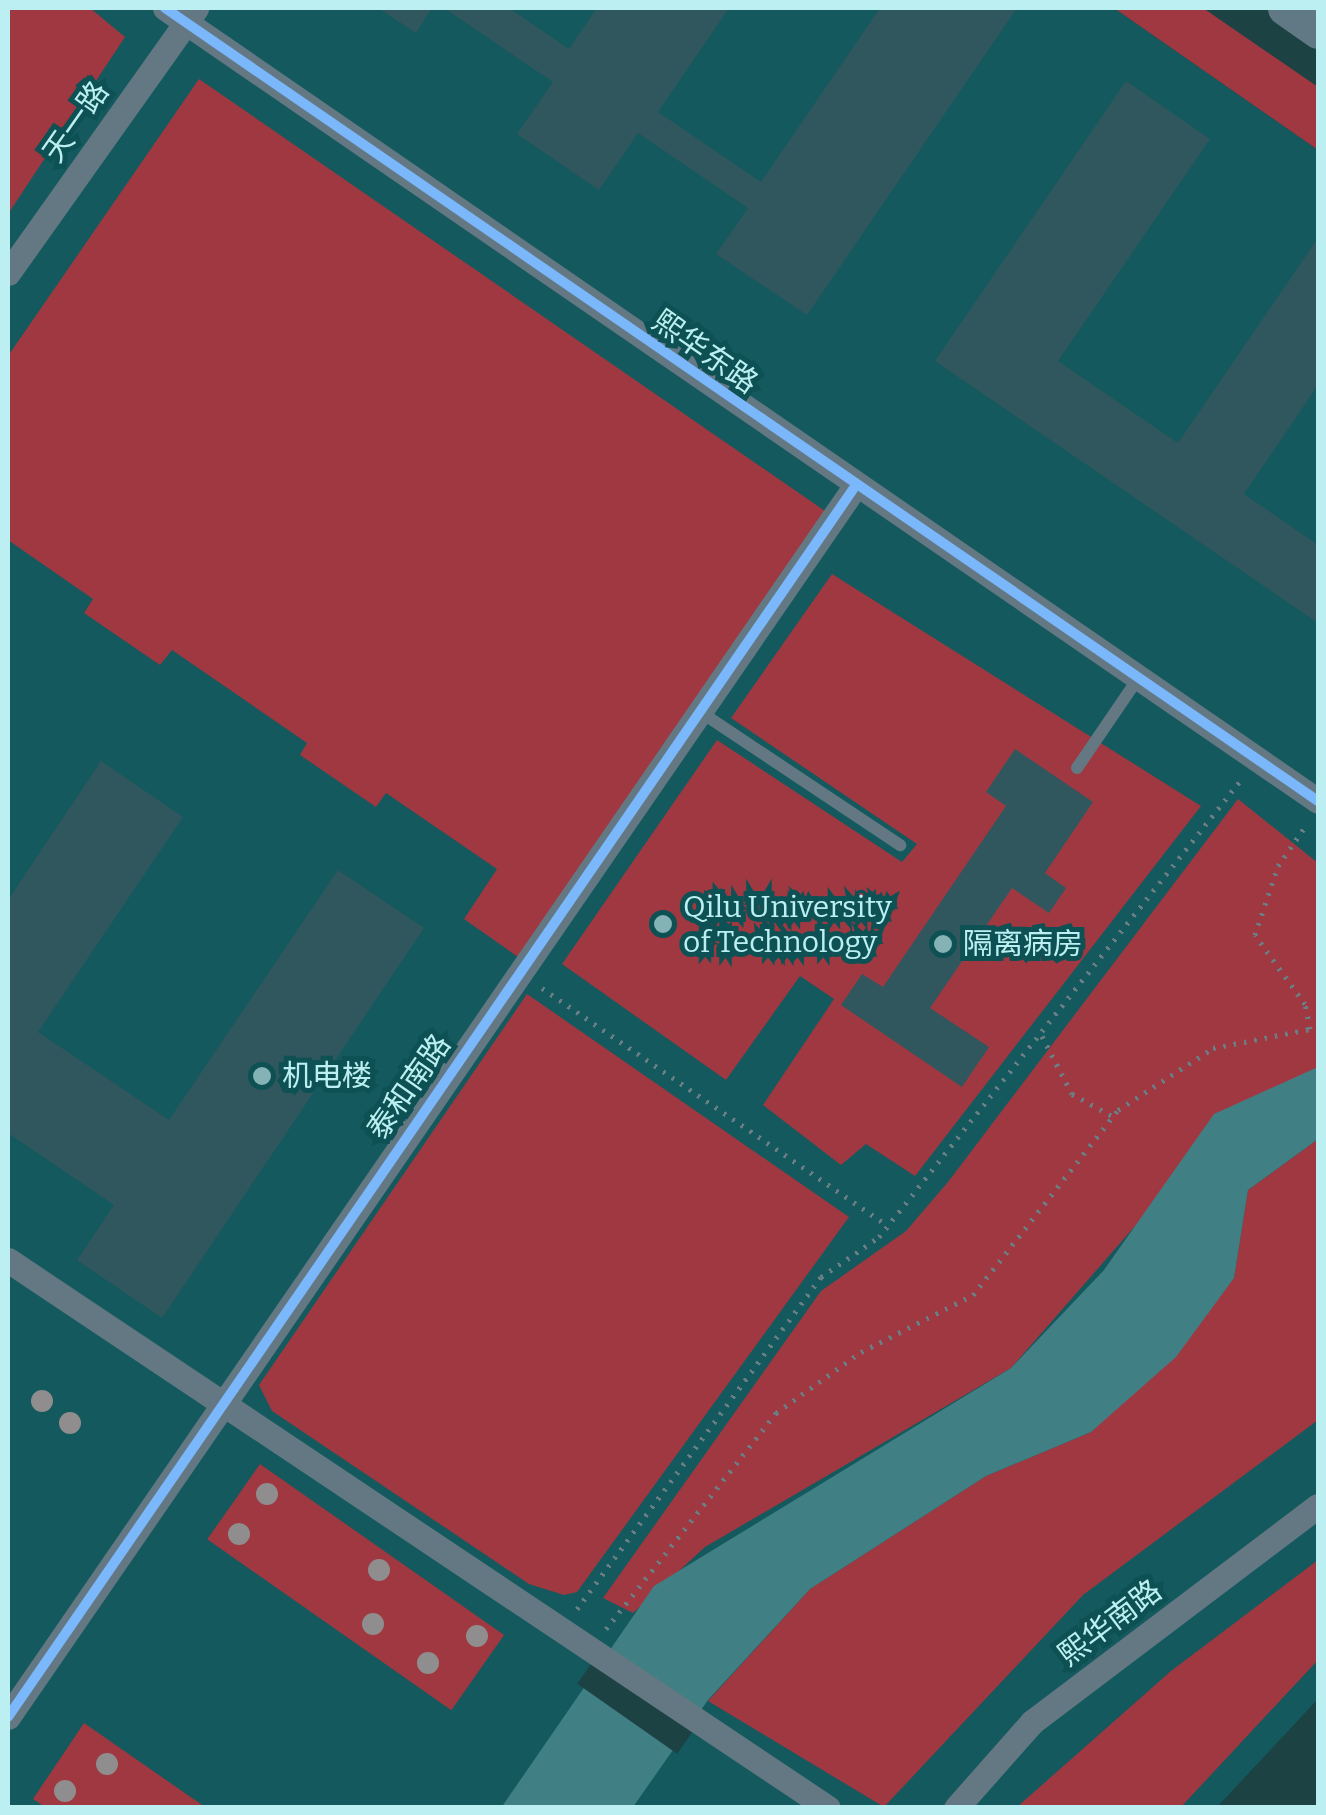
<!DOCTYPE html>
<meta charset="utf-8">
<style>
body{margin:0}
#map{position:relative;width:1326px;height:1815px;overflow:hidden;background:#1d4244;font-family:Bitter,"Noto Sans SC",serif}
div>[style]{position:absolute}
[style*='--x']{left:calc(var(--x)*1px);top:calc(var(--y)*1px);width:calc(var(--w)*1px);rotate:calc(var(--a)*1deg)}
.built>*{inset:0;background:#13595d}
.green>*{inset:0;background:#a03841;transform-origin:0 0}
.water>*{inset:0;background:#408084}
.pier>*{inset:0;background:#1d4244;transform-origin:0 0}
.building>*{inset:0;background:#30575e}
.path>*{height:5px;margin-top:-2.5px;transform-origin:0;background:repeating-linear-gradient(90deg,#6a7e86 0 2.5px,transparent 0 10.5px)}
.lane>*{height:12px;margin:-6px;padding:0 6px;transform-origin:6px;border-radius:6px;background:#637883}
.street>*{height:25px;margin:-12.5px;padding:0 12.5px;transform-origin:12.5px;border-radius:12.5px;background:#637883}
.secondary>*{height:35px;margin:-17.5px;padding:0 17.5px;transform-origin:17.5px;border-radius:17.5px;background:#617984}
.cycleway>*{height:10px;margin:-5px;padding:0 5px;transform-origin:5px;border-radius:5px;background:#7ab7fb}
.trees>*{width:22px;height:22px;margin:-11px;border-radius:50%;background:#8f8d8d}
.dots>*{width:28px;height:28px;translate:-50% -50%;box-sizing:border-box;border:5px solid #0d5154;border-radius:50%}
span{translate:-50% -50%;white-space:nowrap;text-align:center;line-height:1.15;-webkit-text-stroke:10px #0d5154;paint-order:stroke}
.street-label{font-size:30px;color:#bceff2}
.poi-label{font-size:30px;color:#bceff2}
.left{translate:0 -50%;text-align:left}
.frame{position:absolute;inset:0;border:10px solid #bceff2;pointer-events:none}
</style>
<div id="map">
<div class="built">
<div style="clip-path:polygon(8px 8px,1114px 8px,1318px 150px,1318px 1699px,1217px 1807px,8px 1808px)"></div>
</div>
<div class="green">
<div style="clip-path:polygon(8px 8px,90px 8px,125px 37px,8px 214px)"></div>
<div style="clip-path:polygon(1114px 8px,1203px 8px,1318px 87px,1318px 150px)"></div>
<div style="clip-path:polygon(199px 79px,825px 511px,518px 957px,464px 919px,497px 869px,386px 793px,376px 807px,300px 755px,307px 743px,172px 650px,160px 665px,84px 613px,93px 599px,8px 540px,8px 356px)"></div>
<div style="clip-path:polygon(832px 574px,1201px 806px,915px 1176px,866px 1144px,841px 1165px,763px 1105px,834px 999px,800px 976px,726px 1080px,562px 964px,717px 740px,902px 862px,917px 844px,731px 718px)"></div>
<div style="clip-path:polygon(1238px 799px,1318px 863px,1318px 1067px,1142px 1218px,1011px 1368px,705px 1547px,633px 1613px,603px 1598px,821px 1291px,906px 1231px,948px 1182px)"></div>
<div style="clip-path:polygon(527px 994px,849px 1217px,577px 1592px,564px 1595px,529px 1584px,272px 1411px,259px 1385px)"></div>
<div style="clip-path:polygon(1318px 1139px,1318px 1420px,1083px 1595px,884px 1807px,708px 1701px,810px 1589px,986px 1476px,1091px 1432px,1234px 1278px,1248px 1190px)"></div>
<div style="left:260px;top:1464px;width:298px;height:92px;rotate:35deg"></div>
<div style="clip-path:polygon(1318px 1560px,1318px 1660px,1181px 1807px,1017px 1807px,1171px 1671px)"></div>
<div style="clip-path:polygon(84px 1723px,205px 1807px,45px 1807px,33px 1799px)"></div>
</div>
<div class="water">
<div style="clip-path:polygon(1318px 1067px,1318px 1139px,1248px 1190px,1234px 1278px,1176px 1357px,1091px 1432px,986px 1476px,810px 1589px,708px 1700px,633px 1807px,501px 1808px,654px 1586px,1011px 1368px,1104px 1270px,1214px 1114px)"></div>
</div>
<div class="pier">
<div style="left:603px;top:1647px;width:122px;height:45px;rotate:35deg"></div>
</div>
<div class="building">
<div style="clip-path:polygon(378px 8px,432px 8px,416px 33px)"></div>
<div style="clip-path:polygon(444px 8px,509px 8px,569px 49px,597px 8px,729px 8px,658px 112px,761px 182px,880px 8px,1017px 8px,807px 315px,716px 254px,748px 208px,638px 133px,599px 190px,517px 134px,553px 82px)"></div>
<div style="clip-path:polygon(1126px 81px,1210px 139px,1058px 361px,1178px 443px,1318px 238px,1318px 385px,1244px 494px,1318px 545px,1318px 623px,935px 361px)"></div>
<div style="clip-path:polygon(1015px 749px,1093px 802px,1045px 873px,1066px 888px,1049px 913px,1012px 888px,930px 1008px,989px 1047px,962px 1087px,841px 1005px,862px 974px,883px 987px,1006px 806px,986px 792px)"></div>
<div style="clip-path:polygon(101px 761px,183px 817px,38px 1032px,169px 1120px,338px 870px,424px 928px,162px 1318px,77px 1260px,114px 1205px,8px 1133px,8px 900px)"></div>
</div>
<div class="path">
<div style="--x:542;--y:988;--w:419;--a:34.5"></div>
<div style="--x:1042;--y:1036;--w:65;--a:62.7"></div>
<div style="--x:1072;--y:1094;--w:46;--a:28.8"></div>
<div style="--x:577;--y:1609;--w:412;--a:-53.7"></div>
<div style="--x:821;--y:1277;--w:70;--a:-34.6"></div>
<div style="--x:879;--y:1237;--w:582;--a:-51.63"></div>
<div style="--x:606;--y:1629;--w:275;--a:-51.8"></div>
<div style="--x:776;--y:1413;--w:105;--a:-35.7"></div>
<div style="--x:861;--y:1352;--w:126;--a:-27"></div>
<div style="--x:973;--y:1295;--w:235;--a:-51.9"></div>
<div style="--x:1118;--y:1110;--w:113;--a:-33.1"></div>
<div style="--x:1213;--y:1048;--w:99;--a:-11.1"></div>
<div style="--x:1310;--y:1029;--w:25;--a:-101"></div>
<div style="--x:1305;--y:1004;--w:85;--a:-125.9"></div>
<div style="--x:1255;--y:935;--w:73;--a:-71.6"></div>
<div style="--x:1278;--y:866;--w:51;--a:-55.4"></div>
</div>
<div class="lane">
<div style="--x:699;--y:711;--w:242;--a:33.7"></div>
<div style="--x:1077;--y:768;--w:110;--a:-55.7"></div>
</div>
<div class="street">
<div style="--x:165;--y:8;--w:1399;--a:34.52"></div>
<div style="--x:8;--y:273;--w:325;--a:-54.6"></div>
<div style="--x:8;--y:1260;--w:986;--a:33.75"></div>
<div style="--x:8;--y:1717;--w:1492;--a:-55.46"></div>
<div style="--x:956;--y:1808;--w:115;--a:-48.5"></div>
<div style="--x:1032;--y:1722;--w:358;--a:-37.1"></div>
</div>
<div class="secondary">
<div style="--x:1285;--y:8;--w:40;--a:34.9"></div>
</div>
<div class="cycleway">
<div style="--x:165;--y:8;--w:1399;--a:34.52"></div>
<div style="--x:8;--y:1717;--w:1492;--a:-55.46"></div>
</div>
<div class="trees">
<div style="left:42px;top:1401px"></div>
<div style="left:70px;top:1423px"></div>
<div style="left:267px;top:1494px"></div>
<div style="left:239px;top:1534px"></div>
<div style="left:379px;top:1570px"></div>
<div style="left:373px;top:1624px"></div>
<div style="left:477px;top:1636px"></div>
<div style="left:428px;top:1663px"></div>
<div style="left:107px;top:1764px"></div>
<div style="left:65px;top:1791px"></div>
</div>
<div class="dots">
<div style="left:663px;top:924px;background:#84b2b5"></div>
<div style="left:943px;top:944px;background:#84b2b5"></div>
<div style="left:262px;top:1076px;background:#84b2b5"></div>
</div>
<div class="street-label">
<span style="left:76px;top:122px;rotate:-55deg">天一路</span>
<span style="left:705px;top:352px;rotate:35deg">熙华东路</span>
<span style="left:409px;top:1087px;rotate:-55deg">泰和南路</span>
<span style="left:1110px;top:1623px;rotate:-37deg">熙华南路</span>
</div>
<div class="poi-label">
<span class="left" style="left:683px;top:924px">Qilu University<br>of Technology</span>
<span class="left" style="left:963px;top:944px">隔离病房</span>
<span class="left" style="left:282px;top:1076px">机电楼</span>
</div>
<div class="frame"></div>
</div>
